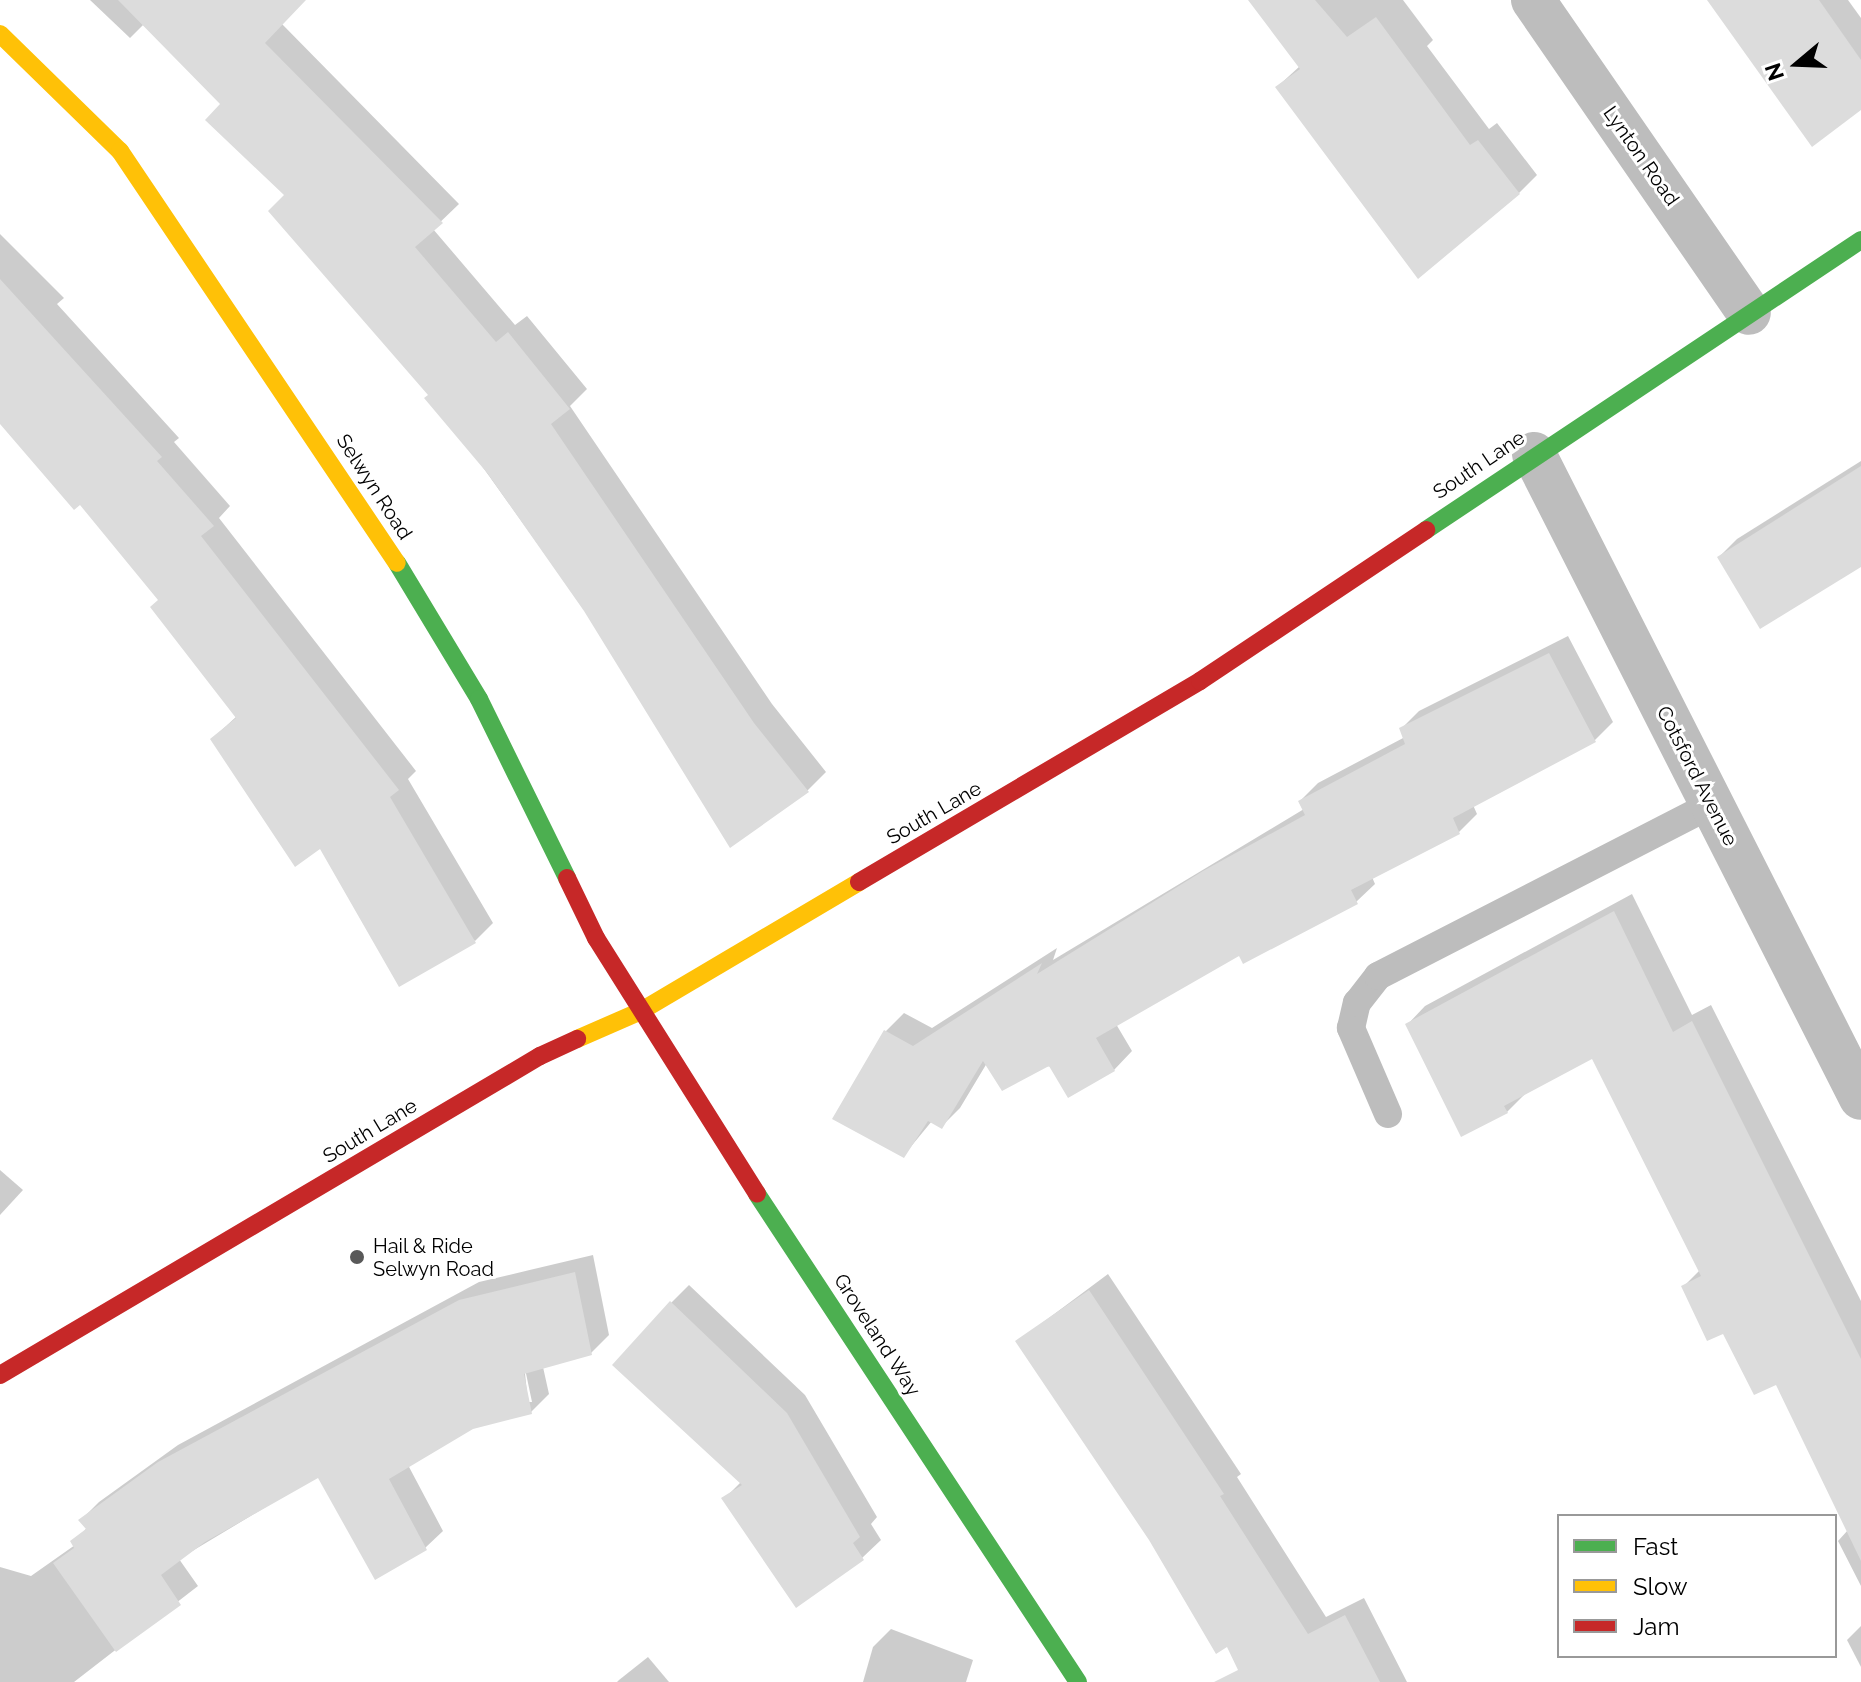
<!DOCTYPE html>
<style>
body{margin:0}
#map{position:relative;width:1861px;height:1682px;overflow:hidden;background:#fff;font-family:Raleway,sans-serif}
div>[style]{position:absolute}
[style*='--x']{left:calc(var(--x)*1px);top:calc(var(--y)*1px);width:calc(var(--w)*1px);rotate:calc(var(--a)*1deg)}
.shadow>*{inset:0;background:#0003}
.building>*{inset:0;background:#dcdcdc}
.lane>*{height:28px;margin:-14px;padding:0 14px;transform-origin:14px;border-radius:14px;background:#bdbdbd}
.street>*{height:44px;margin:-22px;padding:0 22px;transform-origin:22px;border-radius:22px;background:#bdbdbd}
.fast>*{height:18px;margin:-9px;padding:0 9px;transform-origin:9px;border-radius:9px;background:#4caf50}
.slow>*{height:18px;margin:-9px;padding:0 9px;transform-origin:9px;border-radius:9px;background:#ffc107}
.jam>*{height:18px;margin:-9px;padding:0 9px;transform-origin:9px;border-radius:9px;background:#c62828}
.dots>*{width:22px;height:22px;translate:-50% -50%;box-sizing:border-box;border:4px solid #fff;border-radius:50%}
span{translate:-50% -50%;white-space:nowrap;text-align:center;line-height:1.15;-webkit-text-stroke:6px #fff;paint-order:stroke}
.street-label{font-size:20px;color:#000}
.poi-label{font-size:20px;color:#000}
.left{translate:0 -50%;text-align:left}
.legend{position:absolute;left:1557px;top:1514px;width:280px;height:144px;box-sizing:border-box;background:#fff;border:2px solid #999;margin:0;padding:10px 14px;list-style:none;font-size:24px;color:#000}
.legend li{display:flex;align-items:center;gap:16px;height:40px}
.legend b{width:40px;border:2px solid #999}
.north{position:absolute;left:1757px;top:24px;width:80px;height:80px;-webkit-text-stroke:6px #fff;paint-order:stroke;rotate:251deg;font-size:22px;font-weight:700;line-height:32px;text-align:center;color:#000}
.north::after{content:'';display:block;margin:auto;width:28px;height:36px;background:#000;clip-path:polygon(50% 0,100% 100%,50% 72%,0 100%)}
</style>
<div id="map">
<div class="shadow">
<div style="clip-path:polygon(90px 0,298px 0,282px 24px,459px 204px,433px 229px,515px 325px,527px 316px,587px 389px,570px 406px,772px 704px,826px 772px,808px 790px,731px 845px,585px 610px,223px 104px,144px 24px,130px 38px)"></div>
<div style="clip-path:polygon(1251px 0,1403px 0,1433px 40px,1427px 46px,1489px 129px,1497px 123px,1537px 175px,1519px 193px,1277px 87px,1300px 66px)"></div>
<div style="clip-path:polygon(1710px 0,1848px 0,1861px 18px,1861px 107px)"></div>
<div style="clip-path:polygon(0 234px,64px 298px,57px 304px,179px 438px,174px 442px,230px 506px,219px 518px,416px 771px,408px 779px,493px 923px,475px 941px,321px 846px,212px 739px,237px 716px,161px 600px,81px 503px,0 421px)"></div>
<div style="clip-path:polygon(1861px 461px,1861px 565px,1719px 557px,1737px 539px)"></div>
<div style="clip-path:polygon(1568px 636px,1613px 722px,1595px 740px,1473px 805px,1477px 814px,1459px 832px,1372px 877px,1375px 884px,1356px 902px,1240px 953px,1116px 1024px,1132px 1051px,1114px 1070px,987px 1063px,960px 1108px,942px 1126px,932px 1121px,904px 1155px,835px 1118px,886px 1031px,904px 1013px,932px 1028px,1057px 948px,1053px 960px,1304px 809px,1300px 801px,1318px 783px,1405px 737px,1401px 729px,1419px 711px)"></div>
<div style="clip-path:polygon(1632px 894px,1692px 1015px,1711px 1005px,1861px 1301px,1861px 1586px,1838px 1541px,1848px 1530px,1777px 1382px,1683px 1287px,1700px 1270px,1593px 1056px,1525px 1094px,1507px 1112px,1407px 1025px,1425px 1006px)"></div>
<div style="clip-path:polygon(0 1170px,23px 1190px,0 1215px)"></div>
<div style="clip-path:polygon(evenodd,593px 1255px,609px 1335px,591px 1353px,543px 1367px,549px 1394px,531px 1412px,472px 1427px,408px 1465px,443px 1531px,425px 1548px,319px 1475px,179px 1559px,198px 1586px,74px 1682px,0 1682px,0 1567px,31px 1576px,75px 1545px,87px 1527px,81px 1520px,99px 1502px,178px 1445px,479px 1282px,593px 1255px,524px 1364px,532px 1402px,528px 1402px,524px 1364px)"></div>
<div style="clip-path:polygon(1108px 1274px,1241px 1474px,1237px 1477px,1326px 1617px,1364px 1598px,1407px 1682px,1247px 1682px,1228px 1644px,1150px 1539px,1018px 1341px)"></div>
<div style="clip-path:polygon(689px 1285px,805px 1395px,877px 1517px,871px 1524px,881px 1540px,862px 1558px,724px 1499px,742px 1481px,671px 1303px)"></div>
<div style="clip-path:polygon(1861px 1626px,1861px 1667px,1847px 1640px)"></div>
<div style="clip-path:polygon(891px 1629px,973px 1660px,966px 1682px,863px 1682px,873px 1647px)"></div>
<div style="clip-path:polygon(648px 1657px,669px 1682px,617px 1682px,619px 1680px)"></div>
</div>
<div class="building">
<div style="clip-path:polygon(118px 0,306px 0,265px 43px,443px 223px,415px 247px,496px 342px,508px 332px,570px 409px,551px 424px,754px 723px,809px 792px,730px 848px,584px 611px,488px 474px,424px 398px,428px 395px,268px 211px,284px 195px,205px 120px,220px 104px)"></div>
<div style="clip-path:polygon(1248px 0,1315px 0,1347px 37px,1376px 17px,1470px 145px,1478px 140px,1520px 194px,1418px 279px,1275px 87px,1300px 69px)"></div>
<div style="clip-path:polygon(1707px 0,1819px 0,1861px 60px,1861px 110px,1812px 147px)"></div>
<div style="clip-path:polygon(0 279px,162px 457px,157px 461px,214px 526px,201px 536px,399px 790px,390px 797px,476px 943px,399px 987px,320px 849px,295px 867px,210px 739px,236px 718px,150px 607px,158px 600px,80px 505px,74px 510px,0 424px)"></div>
<div style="clip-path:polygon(1861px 466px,1861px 567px,1760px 629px,1717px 557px)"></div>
<div style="clip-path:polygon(1549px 653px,1596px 742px,1453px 818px,1460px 834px,1351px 890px,1358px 904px,1243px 964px,1239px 956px,1096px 1038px,1115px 1071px,1068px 1098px,1049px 1066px,1002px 1091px,983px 1061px,942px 1129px,928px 1121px,904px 1158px,832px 1119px,884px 1030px,913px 1046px,1042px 963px,1037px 974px,1203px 871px,1305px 815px,1298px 801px,1405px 744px,1399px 728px)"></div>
<div style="clip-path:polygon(1614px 911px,1673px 1032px,1692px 1021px,1861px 1359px,1861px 1561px,1776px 1385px,1754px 1395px,1723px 1334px,1707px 1341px,1681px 1286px,1701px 1276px,1592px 1059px,1504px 1106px,1508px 1113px,1461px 1137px,1405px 1024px)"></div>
<div style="clip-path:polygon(575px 1272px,592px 1355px,524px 1374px,532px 1414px,473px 1429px,389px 1479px,427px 1550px,375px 1580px,318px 1478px,205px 1542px,161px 1575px,181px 1605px,116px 1652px,53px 1563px,74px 1548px,70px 1541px,86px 1529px,78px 1520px,158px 1462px,459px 1300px)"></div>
<div style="clip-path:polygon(1089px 1290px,1224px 1494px,1220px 1496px,1308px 1634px,1345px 1615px,1380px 1682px,1214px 1682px,1238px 1670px,1227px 1647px,1216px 1654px,1149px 1540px,1015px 1341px)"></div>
<div style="clip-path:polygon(670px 1301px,787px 1413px,860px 1537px,853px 1543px,864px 1560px,796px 1608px,721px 1498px,742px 1485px,612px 1365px)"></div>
</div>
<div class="lane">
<div style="--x:1388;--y:1114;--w:94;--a:-113.3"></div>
<div style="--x:1351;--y:1028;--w:26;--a:-77"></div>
<div style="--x:1357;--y:1003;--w:34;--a:-52"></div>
<div style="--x:1378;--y:976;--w:376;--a:-27.2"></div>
</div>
<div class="street">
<div style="--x:1533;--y:0;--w:380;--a:55.4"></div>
<div style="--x:1534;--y:454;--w:722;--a:63.08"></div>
</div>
<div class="fast">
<div style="--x:1426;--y:530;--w:523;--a:-33.69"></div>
<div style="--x:397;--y:563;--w:159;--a:58.9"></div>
<div style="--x:479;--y:699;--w:199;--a:63.8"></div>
<div style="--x:757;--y:1194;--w:584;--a:56.66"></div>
</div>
<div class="slow">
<div style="--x:0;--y:34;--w:168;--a:44.3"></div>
<div style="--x:120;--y:151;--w:496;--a:56.1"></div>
<div style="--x:577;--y:1039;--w:70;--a:-23.6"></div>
<div style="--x:641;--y:1011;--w:253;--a:-30.6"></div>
</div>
<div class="jam">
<div style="--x:567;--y:878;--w:67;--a:64.2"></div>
<div style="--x:596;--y:938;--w:302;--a:57.8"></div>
<div style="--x:859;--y:882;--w:396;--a:-30.5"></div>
<div style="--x:1200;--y:681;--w:272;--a:-33.7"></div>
<div style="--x:0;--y:1375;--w:627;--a:-30.57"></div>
<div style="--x:540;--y:1056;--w:41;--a:-24.7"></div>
</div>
<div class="dots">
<div style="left:357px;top:1257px;background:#595959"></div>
</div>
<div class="street-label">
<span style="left:1641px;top:156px;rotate:55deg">Lynton Road</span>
<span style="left:1479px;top:465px;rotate:-34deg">South Lane</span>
<span style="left:374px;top:487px;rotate:57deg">Selwyn Road</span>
<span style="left:1697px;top:776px;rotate:63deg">Cotsford Avenue</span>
<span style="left:934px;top:813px;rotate:-30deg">South Lane</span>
<span style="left:370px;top:1131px;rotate:-31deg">South Lane</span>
<span style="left:877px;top:1335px;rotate:57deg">Groveland Way</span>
</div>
<div class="poi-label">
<span class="left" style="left:373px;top:1258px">Hail &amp; Ride<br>Selwyn Road</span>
</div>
<ul class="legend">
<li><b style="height:10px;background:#4caf50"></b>Fast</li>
<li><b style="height:10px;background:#ffc107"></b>Slow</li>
<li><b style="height:10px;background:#c62828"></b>Jam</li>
</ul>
<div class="north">N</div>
</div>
